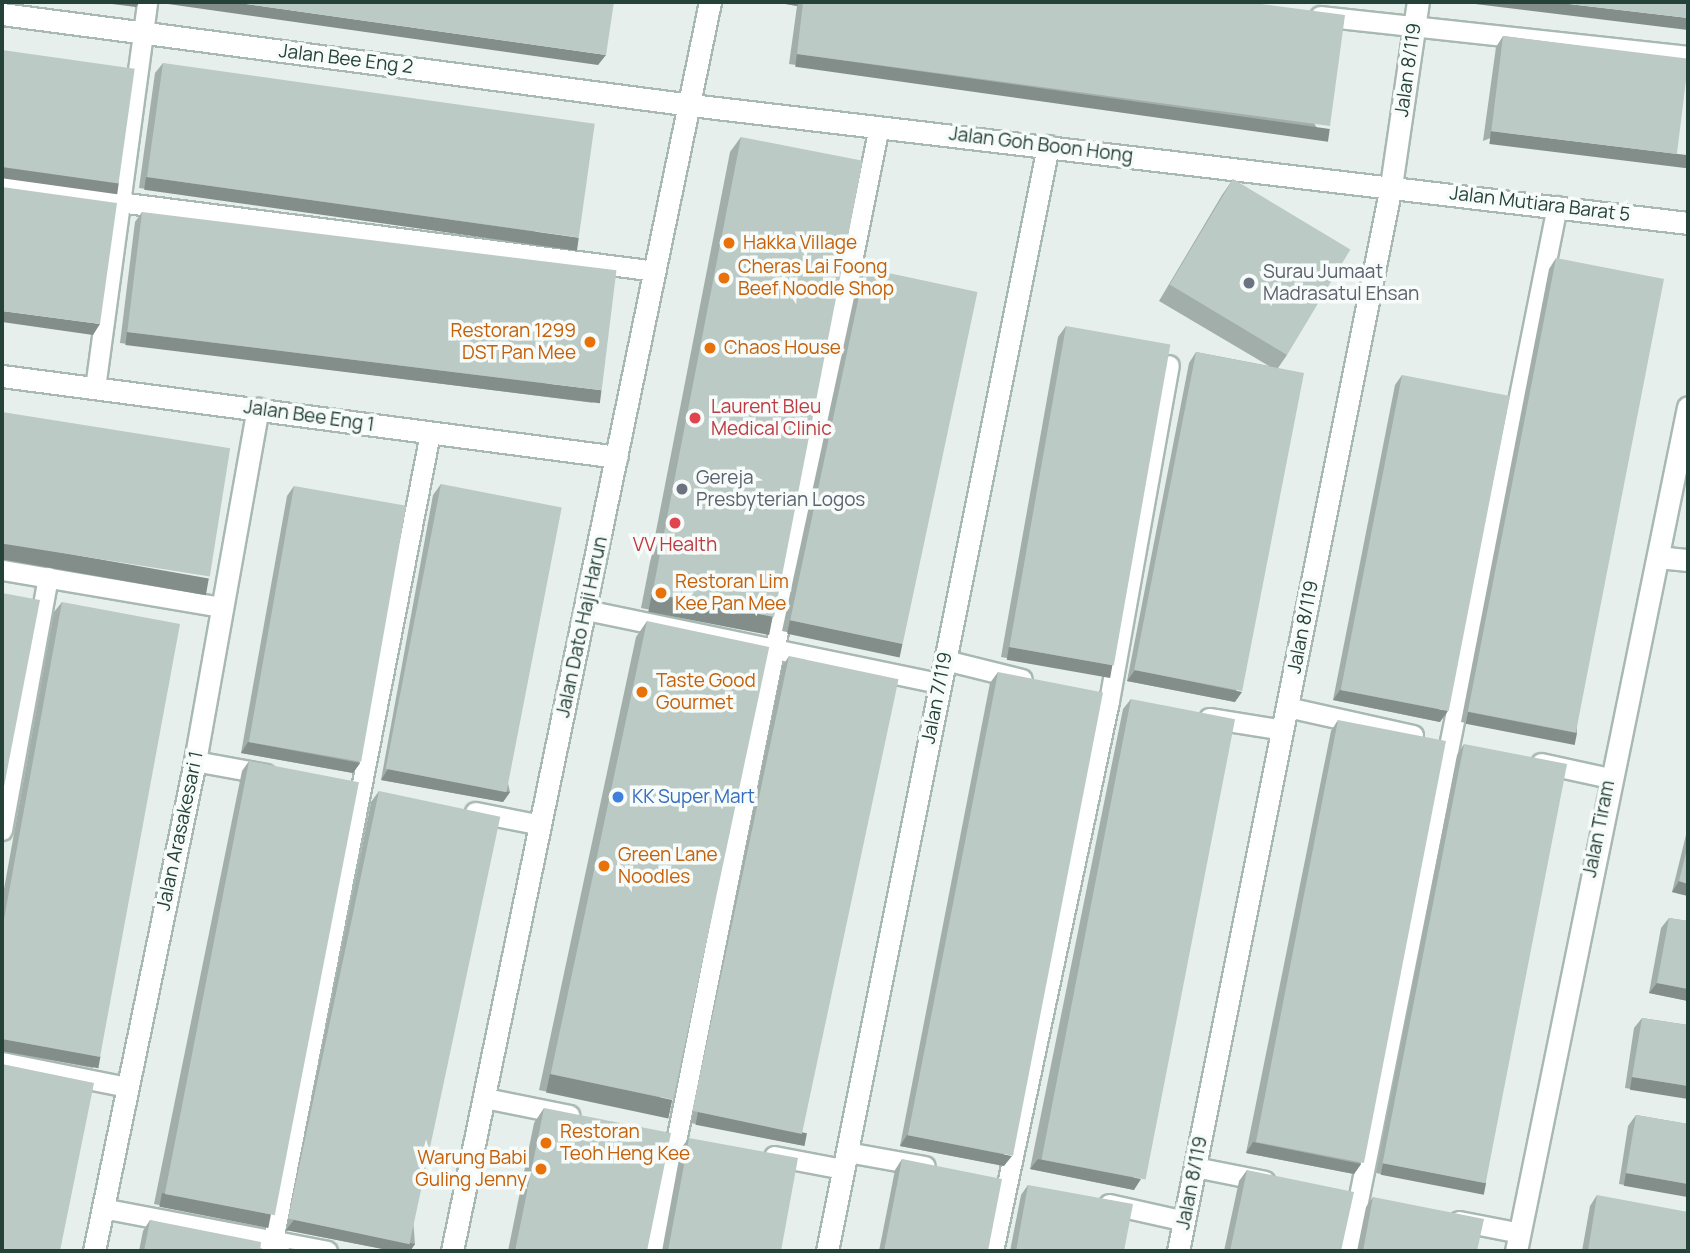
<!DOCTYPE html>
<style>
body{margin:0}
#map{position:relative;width:1690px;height:1253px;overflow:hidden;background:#e6efeb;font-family:Manrope,sans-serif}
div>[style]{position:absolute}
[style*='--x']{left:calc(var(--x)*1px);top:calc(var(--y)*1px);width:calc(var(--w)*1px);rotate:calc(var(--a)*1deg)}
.roads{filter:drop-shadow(2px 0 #a8b8b2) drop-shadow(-2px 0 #a8b8b2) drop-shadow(0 2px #a8b8b2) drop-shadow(0 -2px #a8b8b2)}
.service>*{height:19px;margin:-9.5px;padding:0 9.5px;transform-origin:9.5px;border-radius:9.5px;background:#fff}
.minor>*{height:21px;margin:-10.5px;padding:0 10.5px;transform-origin:10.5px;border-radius:10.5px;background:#fff}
.wall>*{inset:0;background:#a1aea9}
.shaded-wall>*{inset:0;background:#838d89;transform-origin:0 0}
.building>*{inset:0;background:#bbcac4;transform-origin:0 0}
.dots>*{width:19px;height:19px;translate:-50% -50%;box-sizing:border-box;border:4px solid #f7fbf9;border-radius:50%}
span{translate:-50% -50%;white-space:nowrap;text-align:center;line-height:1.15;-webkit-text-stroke:7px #f7fbf9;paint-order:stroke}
.street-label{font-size:19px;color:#24423a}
.food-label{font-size:19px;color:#c56008}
.left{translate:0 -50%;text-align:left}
.right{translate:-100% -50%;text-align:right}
.worship-label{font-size:19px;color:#5b616d}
.health-label{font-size:19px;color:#be3a42}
.shop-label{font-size:19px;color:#366cbe}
.frame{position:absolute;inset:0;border:4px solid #24423a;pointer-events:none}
</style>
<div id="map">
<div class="roads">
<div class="service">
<div style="--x:1320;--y:16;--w:370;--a:6.2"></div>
<div style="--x:2;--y:187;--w:659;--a:7.32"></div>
<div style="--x:95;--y:388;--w:389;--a:-82.3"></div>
<div style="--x:2;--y:570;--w:221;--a:9.6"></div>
<div style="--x:586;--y:610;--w:361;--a:11.7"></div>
<div style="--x:945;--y:660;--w:79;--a:13.9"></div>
<div style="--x:1287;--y:707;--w:129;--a:12.5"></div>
<div style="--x:1209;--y:718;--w:75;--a:9.2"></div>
<div style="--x:195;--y:761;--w:72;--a:10.4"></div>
<div style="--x:1541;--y:763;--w:70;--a:12.4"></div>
<div style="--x:475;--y:812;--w:67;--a:11.1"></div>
<div style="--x:2;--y:830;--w:257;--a:-79.7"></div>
<div style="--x:2;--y:1062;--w:127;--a:11.3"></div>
<div style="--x:485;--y:1098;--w:86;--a:11.4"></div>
<div style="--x:847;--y:1152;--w:79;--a:10.2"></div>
<div style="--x:774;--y:1156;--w:70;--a:10.7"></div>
<div style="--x:1195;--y:1167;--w:71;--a:11.3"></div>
<div style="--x:1109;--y:1204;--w:78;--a:12.6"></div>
<div style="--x:102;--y:1208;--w:229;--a:10.8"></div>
<div style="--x:1459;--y:1221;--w:62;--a:11.1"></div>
<div style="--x:271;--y:1251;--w:833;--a:-79"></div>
<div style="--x:654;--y:1251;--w:1147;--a:-78.69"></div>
<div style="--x:993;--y:1251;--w:562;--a:-78.09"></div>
<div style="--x:1109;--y:701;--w:341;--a:-79.9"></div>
<div style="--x:1348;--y:1251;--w:1066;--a:-78.69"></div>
</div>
<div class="minor">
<div style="--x:2;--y:14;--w:695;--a:7.52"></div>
<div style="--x:691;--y:105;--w:1004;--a:6.75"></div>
<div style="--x:2;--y:376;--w:620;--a:7.5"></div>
<div style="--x:1658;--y:557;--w:30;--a:6"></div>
<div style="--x:94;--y:1251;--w:500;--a:-78.35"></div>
<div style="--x:195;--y:761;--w:358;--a:-79.9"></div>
<div style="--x:452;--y:1251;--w:1275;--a:-78.33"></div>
<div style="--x:827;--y:1251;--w:1127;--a:-78.69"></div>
<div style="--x:1178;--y:1251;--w:1086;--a:-78.69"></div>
<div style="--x:1391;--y:186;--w:186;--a:-81.7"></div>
<div style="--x:1516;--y:1251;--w:861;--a:-78.48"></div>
</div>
</div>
<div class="wall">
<div style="clip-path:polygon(774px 2px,1246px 2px,1322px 137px,789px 64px,797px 6px)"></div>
<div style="clip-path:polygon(1503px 36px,1688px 60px,1483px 141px,1496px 47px)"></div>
<div style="clip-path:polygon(163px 63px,572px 248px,139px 188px,155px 73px)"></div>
<div style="clip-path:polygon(741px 137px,773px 617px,762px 632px,641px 608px,730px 152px)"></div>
<div style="clip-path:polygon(1233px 179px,1287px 355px,1278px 368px,1235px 702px,1127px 681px,1189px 363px,1196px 352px,1269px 366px,1159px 301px,1222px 195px)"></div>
<div style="clip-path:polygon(142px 212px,594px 403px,120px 343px,135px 222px)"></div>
<div style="clip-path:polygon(1556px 258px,1577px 733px,1569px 743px,1461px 722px,1549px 269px)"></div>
<div style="clip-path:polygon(865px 268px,902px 644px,894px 655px,782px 631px,858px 279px)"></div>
<div style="clip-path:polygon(1066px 326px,1112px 666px,1105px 676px,1001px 657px,1058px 337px)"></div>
<div style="clip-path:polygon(1402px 375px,1440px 722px,1333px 700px,1395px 385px)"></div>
<div style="clip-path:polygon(441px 484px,510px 792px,503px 802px,381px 780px,433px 495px)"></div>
<div style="clip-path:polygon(294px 486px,360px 763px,353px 773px,241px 753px,287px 496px)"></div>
<div style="clip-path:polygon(62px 602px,93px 1068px,2px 1051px,2px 900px,54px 612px)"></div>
<div style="clip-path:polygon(647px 621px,661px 1116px,539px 1090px,636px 637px)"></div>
<div style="clip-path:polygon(789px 656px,800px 1145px,691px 1123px,782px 667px)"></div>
<div style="clip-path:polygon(998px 672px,1004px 1166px,900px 1146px,990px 683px)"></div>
<div style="clip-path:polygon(1131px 699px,1134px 1190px,1030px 1169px,1123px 709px)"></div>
<div style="clip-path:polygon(1338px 720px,1361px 1164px,1354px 1174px,1246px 1153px,1331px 731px)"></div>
<div style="clip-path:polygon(1464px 744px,1486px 1183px,1479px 1193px,1376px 1173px,1457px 755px)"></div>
<div style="clip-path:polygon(249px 761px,264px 1226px,154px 1204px,242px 771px)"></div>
<div style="clip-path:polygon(379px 791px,415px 1244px,410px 1251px,393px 1251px,286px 1230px,371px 802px)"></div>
<div style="clip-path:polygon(1688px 832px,1688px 896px,1672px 892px,1686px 835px)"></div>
<div style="clip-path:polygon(1669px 918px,1688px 921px,1688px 1001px,1649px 993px,1661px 928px)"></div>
<div style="clip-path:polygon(1642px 1018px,1688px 1025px,1688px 1098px,1625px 1088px,1634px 1028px)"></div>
<div style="clip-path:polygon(544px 1108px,647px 1251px,508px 1251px,534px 1123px)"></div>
<div style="clip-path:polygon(1636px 1115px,1688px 1124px,1688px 1196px,1619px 1184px,1628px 1126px)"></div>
<div style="clip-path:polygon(689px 1138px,781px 1251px,662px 1251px,681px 1148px)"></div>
<div style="clip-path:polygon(902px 1159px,988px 1251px,879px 1251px,895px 1170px)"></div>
<div style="clip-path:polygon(1247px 1170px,1341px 1251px,1224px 1251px,1239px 1181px)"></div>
<div style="clip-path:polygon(1028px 1185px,1124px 1251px,1010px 1251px,1021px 1195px)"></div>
<div style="clip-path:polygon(1597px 1195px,1688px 1251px,1582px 1251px,1590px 1206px)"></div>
<div style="clip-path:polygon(1373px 1197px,1477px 1251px,1357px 1251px,1366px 1207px)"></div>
<div style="clip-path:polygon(150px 1220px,260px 1251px,139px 1251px,143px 1231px)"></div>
</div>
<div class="shaded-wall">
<div style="clip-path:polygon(96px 2px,140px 2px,136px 7px)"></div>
<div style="clip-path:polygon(162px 2px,232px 2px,606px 55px,598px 65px,161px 3px)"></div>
<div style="clip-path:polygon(774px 2px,799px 2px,797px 6px)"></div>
<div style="clip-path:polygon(1468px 2px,1552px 2px,1688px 18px,1688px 30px,1467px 3px)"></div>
<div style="left:797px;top:54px;width:538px;height:13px;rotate:8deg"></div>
<div style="left:1491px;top:131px;width:199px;height:13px;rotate:7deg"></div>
<div style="left:2px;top:166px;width:118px;height:12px;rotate:8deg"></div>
<div style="left:146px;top:177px;width:437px;height:13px;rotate:8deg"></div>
<div style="clip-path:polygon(2px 311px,100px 324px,93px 335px,2px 322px)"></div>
<div style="left:127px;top:332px;width:478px;height:13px;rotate:7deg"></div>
<div style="left:2px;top:542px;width:210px;height:17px;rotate:10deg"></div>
<div style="left:652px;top:593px;width:123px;height:19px;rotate:11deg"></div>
<div style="left:790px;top:620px;width:115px;height:14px;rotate:12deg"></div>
<div style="left:1009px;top:647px;width:105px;height:13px;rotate:10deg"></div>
<div style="clip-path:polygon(1135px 670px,1242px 692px,1235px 702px,1127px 681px)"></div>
<div style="clip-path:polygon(1340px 690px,1448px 711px,1440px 722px,1333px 700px)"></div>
<div style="left:1468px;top:712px;width:111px;height:12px;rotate:11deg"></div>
<div style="clip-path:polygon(248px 742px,360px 763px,353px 773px,241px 753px)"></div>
<div style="clip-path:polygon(388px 769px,510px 792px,503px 802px,381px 780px)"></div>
<div style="clip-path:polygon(1679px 881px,1688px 884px,1688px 896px,1672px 892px)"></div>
<div style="clip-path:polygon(1657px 983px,1688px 989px,1688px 1001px,1649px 993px)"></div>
<div style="left:2px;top:1039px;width:100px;height:12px;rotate:10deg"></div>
<div style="left:550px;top:1074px;width:125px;height:19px;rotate:12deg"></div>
<div style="left:1632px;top:1077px;width:57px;height:13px;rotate:9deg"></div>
<div style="left:698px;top:1112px;width:111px;height:13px;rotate:11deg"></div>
<div style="clip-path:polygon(907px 1135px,1012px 1156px,1004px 1166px,900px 1146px)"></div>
<div style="clip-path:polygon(1253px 1142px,1361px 1164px,1354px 1174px,1246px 1153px)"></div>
<div style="clip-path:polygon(1038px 1159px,1141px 1179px,1134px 1190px,1030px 1169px)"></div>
<div style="left:1383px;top:1163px;width:105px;height:12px;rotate:11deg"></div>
<div style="left:1626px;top:1173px;width:63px;height:13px;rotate:10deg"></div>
<div style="left:162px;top:1193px;width:111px;height:14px;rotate:11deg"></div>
<div style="clip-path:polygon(294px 1220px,415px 1244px,410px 1251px,393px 1251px,286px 1230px)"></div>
</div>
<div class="building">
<div style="clip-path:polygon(232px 2px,614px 2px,606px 55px)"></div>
<div style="clip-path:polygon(803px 2px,1246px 2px,1345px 15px,1330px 126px,797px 54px)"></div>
<div style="clip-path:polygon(1552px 2px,1688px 2px,1688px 18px)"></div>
<div style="left:1503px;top:36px;width:187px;height:96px;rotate:7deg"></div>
<div style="left:2px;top:50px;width:134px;height:116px;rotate:8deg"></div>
<div style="left:163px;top:63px;width:436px;height:115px;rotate:8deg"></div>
<div style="left:741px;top:137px;width:124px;height:465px;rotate:11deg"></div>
<div style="left:1233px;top:179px;width:137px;height:123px;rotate:31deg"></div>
<div style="clip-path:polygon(2px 187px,117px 203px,100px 324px,2px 311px)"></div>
<div style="left:142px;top:212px;width:478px;height:121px;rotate:7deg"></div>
<div style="left:1556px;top:258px;width:110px;height:462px;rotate:11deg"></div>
<div style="left:865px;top:268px;width:115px;height:360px;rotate:12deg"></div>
<div style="left:1066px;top:326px;width:106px;height:326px;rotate:10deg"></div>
<div style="left:1196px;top:352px;width:110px;height:324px;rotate:11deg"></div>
<div style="left:1402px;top:375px;width:110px;height:321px;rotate:11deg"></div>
<div style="left:2px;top:412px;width:231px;height:130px;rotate:9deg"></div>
<div style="left:441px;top:484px;width:123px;height:290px;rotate:11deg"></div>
<div style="left:294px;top:486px;width:114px;height:260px;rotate:10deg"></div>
<div style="clip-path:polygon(2px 593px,40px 600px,2px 797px)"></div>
<div style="clip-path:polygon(62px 602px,180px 624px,100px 1057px,2px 1039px,2px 930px)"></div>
<div style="left:647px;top:621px;width:125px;height:463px;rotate:12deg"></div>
<div style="left:789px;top:656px;width:112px;height:465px;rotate:12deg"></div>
<div style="left:998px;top:672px;width:107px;height:472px;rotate:11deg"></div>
<div style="left:1131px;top:699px;width:106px;height:469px;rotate:11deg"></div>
<div style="left:1338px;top:720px;width:110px;height:430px;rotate:11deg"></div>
<div style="left:1464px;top:744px;width:105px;height:427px;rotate:11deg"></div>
<div style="left:249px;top:761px;width:112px;height:441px;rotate:11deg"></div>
<div style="left:379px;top:791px;width:124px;height:437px;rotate:12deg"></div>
<div style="clip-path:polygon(1688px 845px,1688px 884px,1679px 881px)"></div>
<div style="clip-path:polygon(1669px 918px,1688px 921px,1688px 989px,1657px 983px)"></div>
<div style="clip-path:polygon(1642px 1018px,1688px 1025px,1688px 1086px,1632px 1077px)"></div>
<div style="clip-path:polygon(2px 1064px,94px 1083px,60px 1251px,2px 1251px)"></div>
<div style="clip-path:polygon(544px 1108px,671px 1133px,647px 1251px,515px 1251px)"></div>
<div style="clip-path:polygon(1636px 1115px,1688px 1124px,1688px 1184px,1626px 1173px)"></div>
<div style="clip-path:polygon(689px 1138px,798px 1158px,781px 1251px,668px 1251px)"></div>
<div style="clip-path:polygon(902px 1159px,1002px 1179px,988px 1251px,884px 1251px)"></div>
<div style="clip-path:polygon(1247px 1170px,1354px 1192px,1341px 1251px,1230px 1251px)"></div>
<div style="clip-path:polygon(1028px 1185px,1133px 1204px,1124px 1251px,1016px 1251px)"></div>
<div style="clip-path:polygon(1597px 1195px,1688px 1212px,1688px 1251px,1588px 1251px)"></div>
<div style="clip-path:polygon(1373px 1197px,1484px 1219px,1477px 1251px,1363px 1251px)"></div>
<div style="clip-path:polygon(150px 1220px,261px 1242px,260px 1251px,144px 1251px)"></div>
<div style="clip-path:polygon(289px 1248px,307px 1251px,288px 1251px)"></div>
</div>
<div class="dots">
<div style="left:729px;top:243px;background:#e8710a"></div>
<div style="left:724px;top:278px;background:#e8710a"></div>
<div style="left:1249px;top:283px;background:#6b7280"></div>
<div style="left:590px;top:342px;background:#e8710a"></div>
<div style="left:710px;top:348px;background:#e8710a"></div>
<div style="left:695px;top:418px;background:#e0444e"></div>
<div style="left:682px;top:489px;background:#6b7280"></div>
<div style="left:675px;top:523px;background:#e0444e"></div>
<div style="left:661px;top:593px;background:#e8710a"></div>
<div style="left:642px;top:692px;background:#e8710a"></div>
<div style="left:618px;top:797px;background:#3f7fe0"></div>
<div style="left:604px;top:866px;background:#e8710a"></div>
<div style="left:546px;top:1143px;background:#e8710a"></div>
<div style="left:541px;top:1169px;background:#e8710a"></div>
</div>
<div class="street-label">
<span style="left:346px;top:59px;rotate:7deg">Jalan Bee Eng 2</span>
<span style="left:1408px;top:70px;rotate:-82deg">Jalan 8/119</span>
<span style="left:1041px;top:145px;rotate:7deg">Jalan Goh Boon Hong</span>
<span style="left:1540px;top:204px;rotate:7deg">Jalan Mutiara Barat 5</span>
<span style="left:309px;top:416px;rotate:8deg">Jalan Bee Eng 1</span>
<span style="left:582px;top:627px;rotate:-78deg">Jalan Dato Haji Harun</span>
<span style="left:1303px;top:627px;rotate:-79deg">Jalan 8/119</span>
<span style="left:937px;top:698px;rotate:-79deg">Jalan 7/119</span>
<span style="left:1599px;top:829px;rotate:-79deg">Jalan Tiram</span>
<span style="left:180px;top:831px;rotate:-78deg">Jalan Arasakesari 1</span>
<span style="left:1192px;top:1183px;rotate:-79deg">Jalan 8/119</span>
</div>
<div class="food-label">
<span class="left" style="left:743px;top:243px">Hakka Village</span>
<span class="left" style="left:738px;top:278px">Cheras Lai Foong<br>Beef Noodle Shop</span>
<span class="right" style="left:576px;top:342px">Restoran 1299<br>DST Pan Mee</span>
<span class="left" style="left:724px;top:348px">Chaos House</span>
<span class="left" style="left:675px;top:593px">Restoran Lim<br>Kee Pan Mee</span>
<span class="left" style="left:656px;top:692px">Taste Good<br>Gourmet</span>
<span class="left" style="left:618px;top:866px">Green Lane<br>Noodles</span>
<span class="left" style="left:560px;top:1143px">Restoran<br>Teoh Heng Kee</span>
<span class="right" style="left:527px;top:1169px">Warung Babi<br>Guling Jenny</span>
</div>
<div class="worship-label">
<span class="left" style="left:1263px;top:283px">Surau Jumaat<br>Madrasatul Ehsan</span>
<span class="left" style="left:696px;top:489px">Gereja<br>Presbyterian Logos</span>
</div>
<div class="health-label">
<span class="left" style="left:711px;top:418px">Laurent Bleu<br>Medical Clinic</span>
<span style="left:675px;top:545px">VV Health</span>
</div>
<div class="shop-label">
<span class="left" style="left:632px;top:797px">KK Super Mart</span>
</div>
<div class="frame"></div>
</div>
